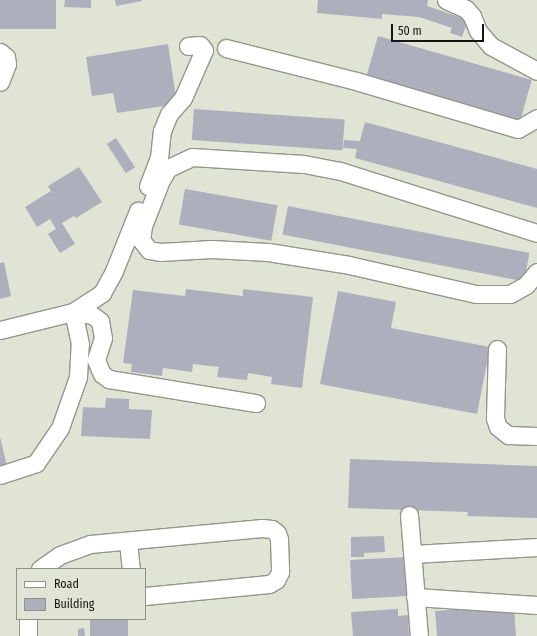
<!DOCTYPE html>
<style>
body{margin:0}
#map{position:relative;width:537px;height:636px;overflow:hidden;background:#e0e4d5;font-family:"Fira Sans Condensed",sans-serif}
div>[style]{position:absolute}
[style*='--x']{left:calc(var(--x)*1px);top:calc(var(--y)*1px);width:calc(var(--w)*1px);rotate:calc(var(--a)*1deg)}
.building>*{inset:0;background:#aeafbd;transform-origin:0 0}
.roads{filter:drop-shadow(1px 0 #939789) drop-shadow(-1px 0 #939789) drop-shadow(0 1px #939789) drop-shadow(0 -1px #939789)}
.minor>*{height:17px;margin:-8.5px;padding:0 8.5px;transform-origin:8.5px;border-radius:8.5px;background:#fff}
span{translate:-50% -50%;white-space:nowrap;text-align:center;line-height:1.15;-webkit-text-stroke:4px #e0e4d5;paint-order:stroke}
.legend{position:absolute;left:16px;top:568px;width:130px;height:52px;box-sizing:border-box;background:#e0e4d5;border:1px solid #8f9287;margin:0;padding:5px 7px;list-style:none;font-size:12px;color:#151611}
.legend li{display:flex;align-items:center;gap:8px;height:20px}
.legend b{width:20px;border:1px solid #8f9287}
.scale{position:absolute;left:391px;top:24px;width:93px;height:18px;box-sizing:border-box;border:2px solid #151611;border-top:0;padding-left:5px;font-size:12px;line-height:14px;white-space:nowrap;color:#151611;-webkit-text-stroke:3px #e0e4d5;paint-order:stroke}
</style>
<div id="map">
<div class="building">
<div style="left:0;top:0;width:56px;height:29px"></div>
<div style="clip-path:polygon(65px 0,91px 0,91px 8px,64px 7px)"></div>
<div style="clip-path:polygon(115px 0,142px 0,142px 1px,116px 6px)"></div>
<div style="clip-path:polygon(318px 0,428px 0,427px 6px,468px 20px,462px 37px,450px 33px,452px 28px,419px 17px,382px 14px,382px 19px,317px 13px)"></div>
<div style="left:378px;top:36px;width:160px;height:42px;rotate:16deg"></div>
<div style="clip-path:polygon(168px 44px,177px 104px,117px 113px,113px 93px,92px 96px,86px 57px)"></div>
<div style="left:194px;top:109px;width:151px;height:31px;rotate:4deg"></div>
<div style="clip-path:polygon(365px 122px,537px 169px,537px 208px,355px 158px,357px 149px,343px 148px,344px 140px,360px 141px)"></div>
<div style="left:116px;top:138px;width:35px;height:11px;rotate:57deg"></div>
<div style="clip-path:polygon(79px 167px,102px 202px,76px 218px,74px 216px,62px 223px,75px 244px,60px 253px,48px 234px,56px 229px,50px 219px,37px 227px,25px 207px,51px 191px,48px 186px)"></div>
<div style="left:185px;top:189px;width:94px;height:36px;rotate:10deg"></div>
<div style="left:288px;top:206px;width:246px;height:29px;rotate:11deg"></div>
<div style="clip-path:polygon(4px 262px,11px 296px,0 299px,0 263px)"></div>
<div style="clip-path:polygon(186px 289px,243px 296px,243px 289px,313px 297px,302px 388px,271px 384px,272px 377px,248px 373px,247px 380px,217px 377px,219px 367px,193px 364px,192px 372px,163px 368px,162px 376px,131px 372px,132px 364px,123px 363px,133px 290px,185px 296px)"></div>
<div style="clip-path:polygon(338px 291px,396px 302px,391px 328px,490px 347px,477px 414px,320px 384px)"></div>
<div style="clip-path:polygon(106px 398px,129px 399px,129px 409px,152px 410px,150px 439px,81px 436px,83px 407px,105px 408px)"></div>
<div style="clip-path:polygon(0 437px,7px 466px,0 468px)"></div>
<div style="clip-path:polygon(350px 459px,537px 466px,537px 518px,467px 516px,468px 512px,348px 508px)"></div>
<div style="clip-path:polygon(384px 536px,385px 552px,364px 553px,364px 557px,351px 557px,351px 537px)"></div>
<div style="left:406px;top:557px;width:39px;height:56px;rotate:87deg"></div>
<div style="clip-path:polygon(514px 606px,516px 636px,437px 636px,435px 611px)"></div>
<div style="clip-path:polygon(398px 609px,398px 616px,408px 615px,409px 636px,353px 636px,351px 612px)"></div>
<div style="left:90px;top:619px;width:38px;height:17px"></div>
<div style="clip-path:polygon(84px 628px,85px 636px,78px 636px,78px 629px)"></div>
</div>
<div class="roads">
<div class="minor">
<div style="--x:446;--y:0;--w:22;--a:24"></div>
<div style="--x:466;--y:9;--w:9;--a:49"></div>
<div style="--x:472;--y:16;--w:16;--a:68"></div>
<div style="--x:478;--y:31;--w:20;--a:49"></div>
<div style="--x:491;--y:46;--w:52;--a:28.5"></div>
<div style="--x:226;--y:48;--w:134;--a:14.2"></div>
<div style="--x:356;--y:81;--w:169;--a:16.5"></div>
<div style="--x:518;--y:129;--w:22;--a:-30"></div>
<div style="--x:0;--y:52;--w:8;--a:40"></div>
<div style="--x:6;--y:57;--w:7;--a:82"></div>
<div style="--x:7;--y:64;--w:19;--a:111"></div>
<div style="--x:148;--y:186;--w:30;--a:-69"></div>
<div style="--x:159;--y:158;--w:27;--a:-84"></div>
<div style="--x:162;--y:131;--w:18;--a:-68"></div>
<div style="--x:169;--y:114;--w:21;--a:-49"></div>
<div style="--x:183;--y:98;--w:52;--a:-66.4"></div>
<div style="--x:204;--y:50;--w:6;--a:-129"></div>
<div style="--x:200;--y:45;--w:12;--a:175"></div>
<div style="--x:537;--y:233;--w:207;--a:-162.5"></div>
<div style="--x:340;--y:171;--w:38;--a:-169"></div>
<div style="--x:303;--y:164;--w:111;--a:-176.4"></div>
<div style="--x:192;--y:157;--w:26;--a:155"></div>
<div style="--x:168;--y:168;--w:14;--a:120"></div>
<div style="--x:161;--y:180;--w:49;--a:111.4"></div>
<div style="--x:143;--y:226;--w:14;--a:98"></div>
<div style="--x:141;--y:240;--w:13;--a:51"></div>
<div style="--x:149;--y:250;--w:11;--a:10"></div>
<div style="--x:160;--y:252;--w:52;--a:-3.3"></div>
<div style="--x:212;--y:249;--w:56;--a:3.1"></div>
<div style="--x:268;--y:252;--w:82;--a:9.1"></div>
<div style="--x:349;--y:265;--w:130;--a:12.9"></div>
<div style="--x:476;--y:294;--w:34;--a:0"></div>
<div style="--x:510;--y:294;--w:18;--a:-29"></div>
<div style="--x:526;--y:285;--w:17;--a:-50"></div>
<div style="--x:73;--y:312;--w:19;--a:9"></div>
<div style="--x:92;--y:315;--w:10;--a:37"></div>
<div style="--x:100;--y:321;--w:17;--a:80"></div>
<div style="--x:103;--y:338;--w:23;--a:108"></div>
<div style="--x:96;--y:360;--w:15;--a:67"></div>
<div style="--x:102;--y:374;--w:9;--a:36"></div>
<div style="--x:109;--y:379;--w:149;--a:9.3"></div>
<div style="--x:0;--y:330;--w:75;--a:-13.9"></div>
<div style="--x:73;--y:312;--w:35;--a:-33"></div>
<div style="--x:102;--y:293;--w:25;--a:-61"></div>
<div style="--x:114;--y:271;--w:65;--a:-68.2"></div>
<div style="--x:497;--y:349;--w:69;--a:91.7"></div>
<div style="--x:495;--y:418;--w:9;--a:72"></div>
<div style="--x:498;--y:427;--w:13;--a:39"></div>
<div style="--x:508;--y:435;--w:29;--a:2"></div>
<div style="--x:0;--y:475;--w:38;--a:-18"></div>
<div style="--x:36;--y:463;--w:42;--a:-55.6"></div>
<div style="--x:60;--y:428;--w:54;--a:-70.6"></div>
<div style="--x:78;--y:377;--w:33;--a:-87"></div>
<div style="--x:80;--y:344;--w:33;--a:-102"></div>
<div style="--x:409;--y:515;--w:121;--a:85.3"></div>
<div style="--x:128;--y:542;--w:27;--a:84"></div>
<div style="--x:413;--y:554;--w:124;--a:-3.2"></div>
<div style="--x:40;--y:569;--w:24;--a:-35"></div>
<div style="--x:60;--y:555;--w:32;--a:-20"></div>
<div style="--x:90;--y:544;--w:173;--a:-5.3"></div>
<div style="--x:262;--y:528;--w:10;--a:6"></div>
<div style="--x:272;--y:529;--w:6;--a:39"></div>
<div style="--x:277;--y:533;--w:6;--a:72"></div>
<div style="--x:279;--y:539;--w:33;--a:88"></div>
<div style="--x:280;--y:572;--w:9;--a:117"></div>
<div style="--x:276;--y:580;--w:8;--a:150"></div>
<div style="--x:269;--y:584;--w:125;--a:174.5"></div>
<div style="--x:415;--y:597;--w:122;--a:3.8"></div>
<div style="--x:28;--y:619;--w:17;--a:90"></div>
</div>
</div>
<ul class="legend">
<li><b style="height:5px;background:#fff"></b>Road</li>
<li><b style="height:11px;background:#aeafbd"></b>Building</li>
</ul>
<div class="scale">50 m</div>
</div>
